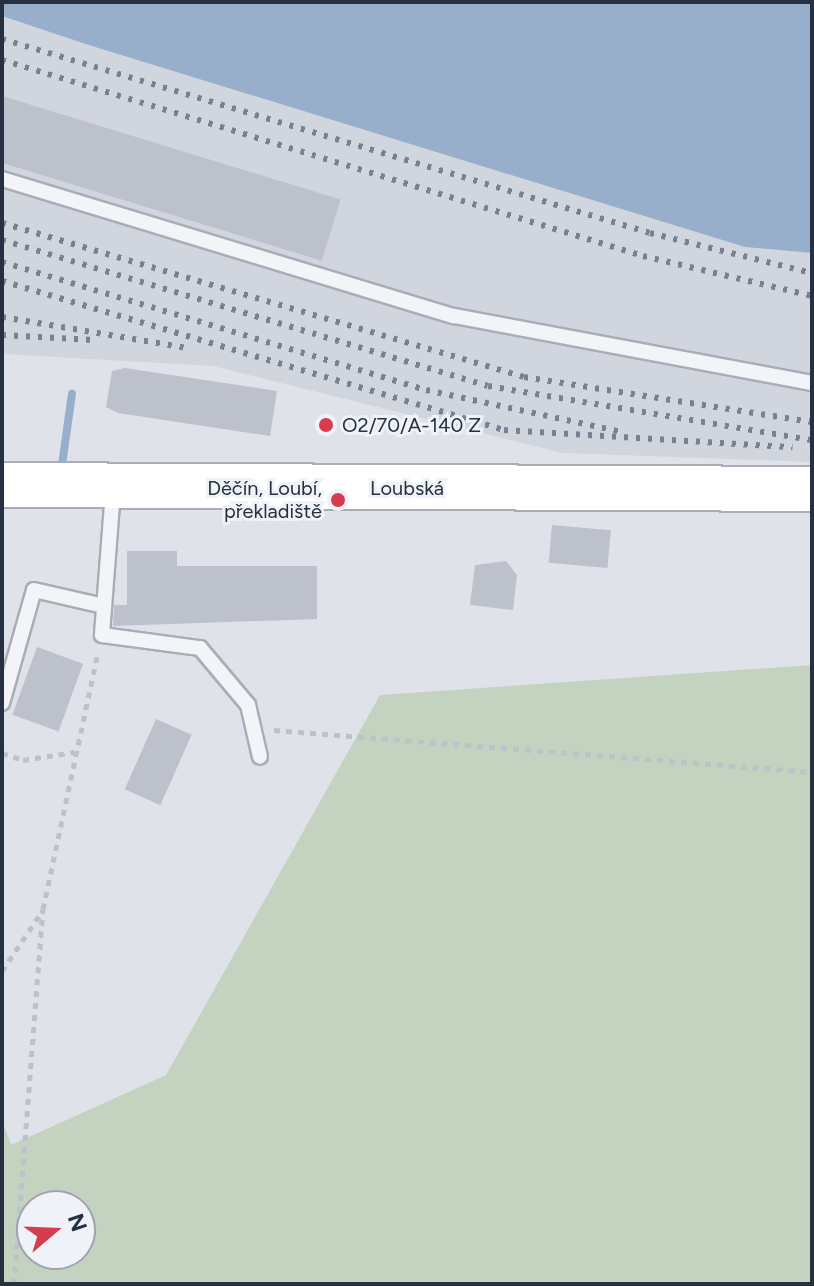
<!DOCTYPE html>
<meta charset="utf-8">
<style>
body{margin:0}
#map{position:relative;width:814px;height:1286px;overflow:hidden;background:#dfe3e9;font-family:Figtree,sans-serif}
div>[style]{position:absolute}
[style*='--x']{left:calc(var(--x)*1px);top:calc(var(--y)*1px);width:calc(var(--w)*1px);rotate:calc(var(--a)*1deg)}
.built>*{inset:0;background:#d1d5de}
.green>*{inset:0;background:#c4d3c0}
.water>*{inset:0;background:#98afcb}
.stream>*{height:8px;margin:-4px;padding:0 4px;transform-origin:4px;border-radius:4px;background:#98afcb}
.building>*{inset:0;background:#bcc1cc;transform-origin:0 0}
.path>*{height:5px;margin-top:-2.5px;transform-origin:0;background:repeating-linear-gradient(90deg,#bdc1c8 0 6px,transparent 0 12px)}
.roads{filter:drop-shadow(2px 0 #a8adb7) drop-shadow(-2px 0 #a8adb7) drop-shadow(0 2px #a8adb7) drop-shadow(0 -2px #a8adb7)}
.lane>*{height:14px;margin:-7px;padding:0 7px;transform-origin:7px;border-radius:7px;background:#f2f4f7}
.primary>*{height:44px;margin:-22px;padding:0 22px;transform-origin:22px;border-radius:22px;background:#fff}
.rail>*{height:6px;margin-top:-3px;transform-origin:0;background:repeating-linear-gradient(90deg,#788194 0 4px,transparent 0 12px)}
.dots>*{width:22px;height:22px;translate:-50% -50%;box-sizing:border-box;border:4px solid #eff2f7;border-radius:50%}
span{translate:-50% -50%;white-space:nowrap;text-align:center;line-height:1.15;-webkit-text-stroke:6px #eff2f7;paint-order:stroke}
.poi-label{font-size:20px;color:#273041}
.left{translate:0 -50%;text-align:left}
.right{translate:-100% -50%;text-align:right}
.street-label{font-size:20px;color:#273041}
.frame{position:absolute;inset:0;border:4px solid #273041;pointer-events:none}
.north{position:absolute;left:16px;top:1190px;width:80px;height:80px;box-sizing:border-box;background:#eff2f7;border:2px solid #9fa4ae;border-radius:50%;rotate:71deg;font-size:22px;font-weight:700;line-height:32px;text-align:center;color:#273041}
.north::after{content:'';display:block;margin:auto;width:28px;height:36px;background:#d53d4e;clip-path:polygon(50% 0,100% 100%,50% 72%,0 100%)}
</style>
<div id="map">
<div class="built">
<div style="clip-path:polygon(2px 16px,745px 247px,812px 253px,812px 462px,562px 453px,213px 366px,2px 354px)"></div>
</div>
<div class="green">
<div style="clip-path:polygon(evenodd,812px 665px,812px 1284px,2px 1284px,2px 1120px,11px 1145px,166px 1075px,380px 695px,812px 665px,32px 1206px,80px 1206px,80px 1254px,32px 1254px,32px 1206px)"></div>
</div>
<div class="water">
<div style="clip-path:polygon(2px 2px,812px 2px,812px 253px,745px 247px,92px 46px,2px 16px)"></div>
</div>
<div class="stream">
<div style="--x:61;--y:472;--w:79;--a:-82"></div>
</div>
<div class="building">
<div style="left:2px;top:96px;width:354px;height:64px;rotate:17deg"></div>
<div style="clip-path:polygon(125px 368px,277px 391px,270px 436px,118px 413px,106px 407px,112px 371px)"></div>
<div style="left:552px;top:525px;width:59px;height:38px;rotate:5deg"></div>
<div style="clip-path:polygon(127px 551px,177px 551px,177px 566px,317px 566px,317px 619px,113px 626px,114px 605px,127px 605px)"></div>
<div style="clip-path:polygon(506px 561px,517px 575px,513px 610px,470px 605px,475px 565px)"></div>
<div style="left:37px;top:647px;width:49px;height:72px;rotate:20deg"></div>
<div style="left:156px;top:719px;width:39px;height:77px;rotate:24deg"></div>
</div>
<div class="path">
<div style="--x:274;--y:730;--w:540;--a:4.46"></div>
<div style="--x:2;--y:753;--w:22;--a:18"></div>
<div style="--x:23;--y:760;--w:52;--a:-8.9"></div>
<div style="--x:2;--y:971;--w:73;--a:-56.1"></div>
<div style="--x:14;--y:1284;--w:376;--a:-85.6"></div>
<div style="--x:43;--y:909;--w:263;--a:-77.9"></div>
</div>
<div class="roads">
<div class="lane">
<div style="--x:2;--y:179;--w:472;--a:16.9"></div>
<div style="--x:454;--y:316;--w:364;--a:10.6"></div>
<div style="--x:113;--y:491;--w:144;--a:94.4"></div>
<div style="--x:102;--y:635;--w:99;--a:7.6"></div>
<div style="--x:200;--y:648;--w:75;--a:49.9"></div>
<div style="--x:248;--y:705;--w:53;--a:77"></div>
<div style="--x:2;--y:703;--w:117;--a:-74.2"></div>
<div style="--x:34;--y:590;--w:72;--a:12.9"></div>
</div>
<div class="primary">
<div style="--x:2;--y:485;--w:810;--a:0.28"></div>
</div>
</div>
<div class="rail">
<div style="--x:2;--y:39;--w:676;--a:16.67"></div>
<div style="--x:650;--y:233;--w:167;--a:13.9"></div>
<div style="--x:2;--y:60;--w:670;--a:17"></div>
<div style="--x:643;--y:256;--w:174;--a:13.3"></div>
<div style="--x:2;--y:223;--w:544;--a:16.44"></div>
<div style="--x:524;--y:377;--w:291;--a:8.9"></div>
<div style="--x:2;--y:240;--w:507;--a:16.72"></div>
<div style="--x:488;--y:386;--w:328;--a:9.5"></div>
<div style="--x:2;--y:262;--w:443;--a:16.8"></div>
<div style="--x:426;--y:390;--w:200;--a:12.1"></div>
<div style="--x:2;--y:281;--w:524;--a:16.53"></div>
<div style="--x:504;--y:430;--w:289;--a:3.4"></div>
<div style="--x:2;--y:317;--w:188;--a:9.5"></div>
<div style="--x:2;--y:335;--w:92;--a:3.1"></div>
</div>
<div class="dots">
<div style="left:326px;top:425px;background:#d53d4e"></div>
<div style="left:338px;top:500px;background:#d53d4e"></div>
</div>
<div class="poi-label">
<span class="left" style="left:342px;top:425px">O2/70/A-140 Z</span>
<span class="right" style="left:322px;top:500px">Děčín, Loubí,<br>překladiště</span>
</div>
<div class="street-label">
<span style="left:407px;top:488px">Loubská</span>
</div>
<div class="frame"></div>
<div class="north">N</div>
</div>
